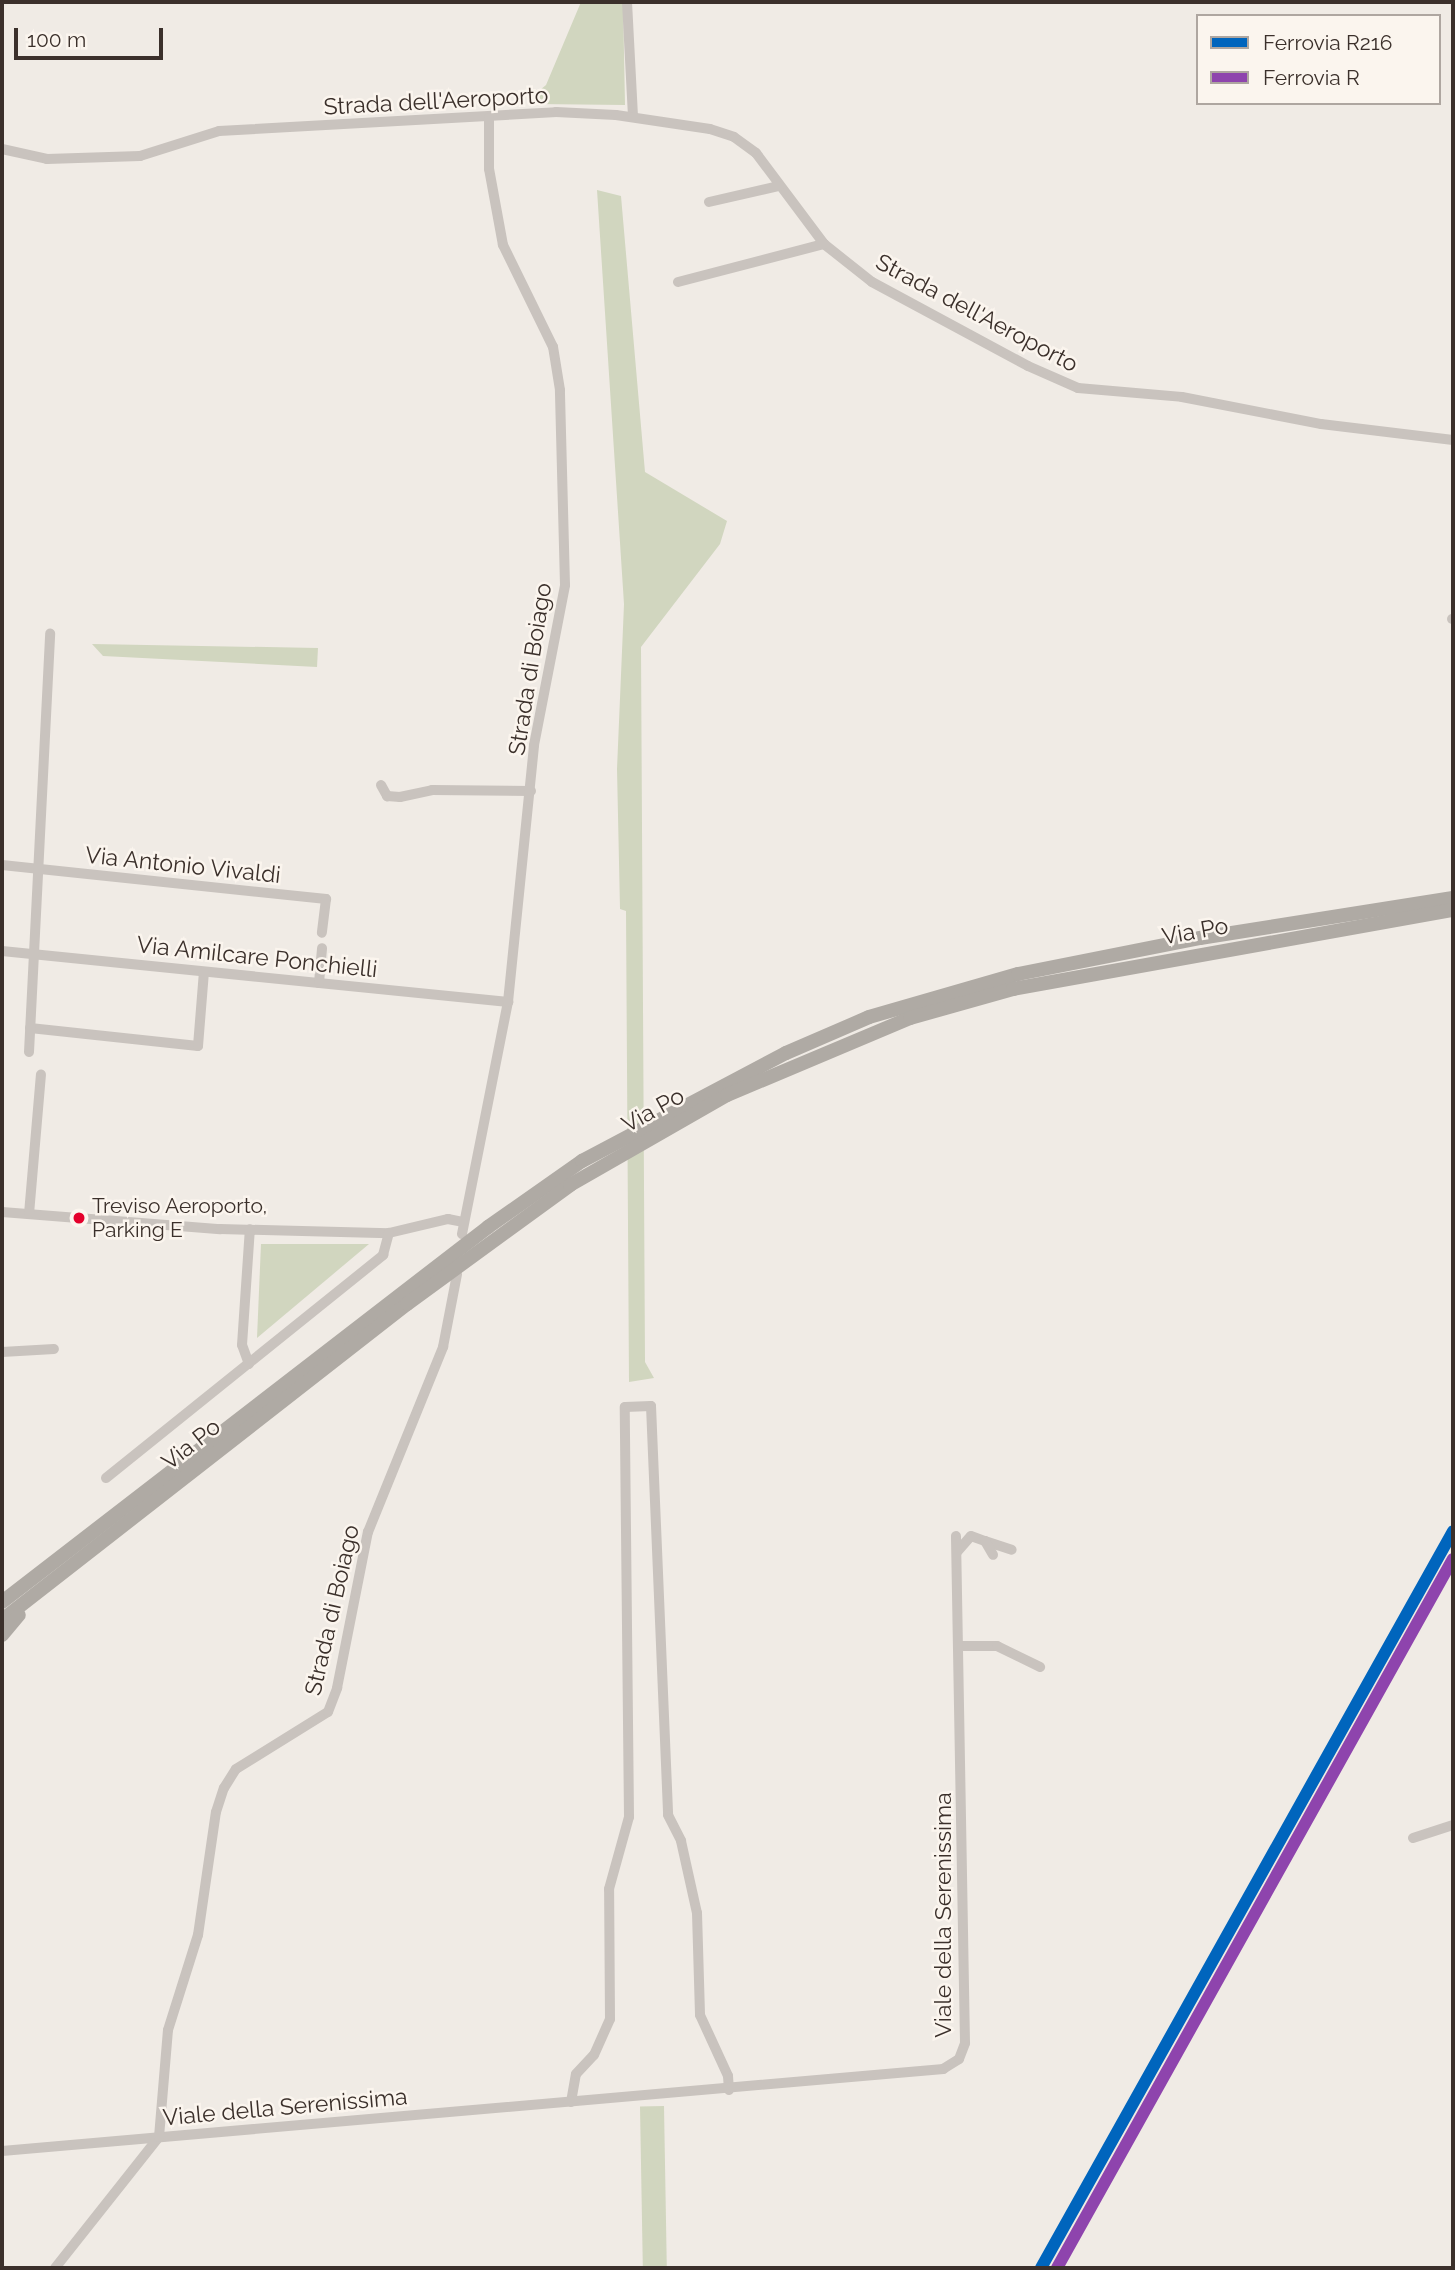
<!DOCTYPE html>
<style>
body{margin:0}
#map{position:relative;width:1455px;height:2270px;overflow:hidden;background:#f0ebe5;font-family:Raleway,sans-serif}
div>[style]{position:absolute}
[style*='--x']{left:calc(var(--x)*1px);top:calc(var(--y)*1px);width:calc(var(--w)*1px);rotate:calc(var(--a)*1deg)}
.green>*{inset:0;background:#d1d6bf;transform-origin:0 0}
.minor>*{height:10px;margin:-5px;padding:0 5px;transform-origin:5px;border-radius:5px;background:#c9c3be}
.highway>*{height:14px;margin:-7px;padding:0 7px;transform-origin:7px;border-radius:7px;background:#afaaa4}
.rail-1>*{height:12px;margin:-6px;padding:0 6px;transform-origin:6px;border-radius:6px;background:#0065bd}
.rail-2>*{height:12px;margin:-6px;padding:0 6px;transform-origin:6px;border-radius:6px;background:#8e44ad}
.dots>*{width:19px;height:19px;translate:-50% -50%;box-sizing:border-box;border:4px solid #fbf5ee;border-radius:50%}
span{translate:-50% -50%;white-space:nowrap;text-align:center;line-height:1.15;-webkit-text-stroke:5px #fbf5ee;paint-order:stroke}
.bus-label{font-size:21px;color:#3b302b}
.left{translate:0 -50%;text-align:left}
.street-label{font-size:23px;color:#3b302b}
.frame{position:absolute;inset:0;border:4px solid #3b302b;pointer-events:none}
.legend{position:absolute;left:1196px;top:14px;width:245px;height:91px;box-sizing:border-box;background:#fbf5ee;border:2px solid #aea6a0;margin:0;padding:9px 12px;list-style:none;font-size:21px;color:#3b302b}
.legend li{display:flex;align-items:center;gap:14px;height:35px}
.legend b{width:35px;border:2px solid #aea6a0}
.scale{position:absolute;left:14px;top:28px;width:149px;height:32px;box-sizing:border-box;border:4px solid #3b302b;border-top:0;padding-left:9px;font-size:21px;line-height:24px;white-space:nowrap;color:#3b302b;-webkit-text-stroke:5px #fbf5ee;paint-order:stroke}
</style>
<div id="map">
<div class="green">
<div style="clip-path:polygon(581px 2px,623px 2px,625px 105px,536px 104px,529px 99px,546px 85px)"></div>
<div style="clip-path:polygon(597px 190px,621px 196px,645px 472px,727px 521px,720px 544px,641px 647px,645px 1362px,654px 1378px,629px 1382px,626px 911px,620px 909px,617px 769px,624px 604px)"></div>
<div style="clip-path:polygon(92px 644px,318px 648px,317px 667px,103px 656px)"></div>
<div style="clip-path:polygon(261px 1244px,369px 1244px,257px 1338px)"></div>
<div style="left:664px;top:2106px;width:162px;height:24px;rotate:89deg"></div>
</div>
<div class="minor">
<div style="--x:627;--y:2;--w:115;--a:87"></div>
<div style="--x:2;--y:149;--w:46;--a:12.5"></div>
<div style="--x:47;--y:159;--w:93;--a:-1.8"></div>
<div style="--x:140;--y:156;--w:83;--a:-17.6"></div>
<div style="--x:219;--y:131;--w:338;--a:-3.2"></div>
<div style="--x:556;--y:112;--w:60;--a:2.9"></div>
<div style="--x:616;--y:115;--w:95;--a:8.5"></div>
<div style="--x:710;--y:129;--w:25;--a:18"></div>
<div style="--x:734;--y:137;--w:27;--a:36"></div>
<div style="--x:756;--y:153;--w:114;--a:53.2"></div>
<div style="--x:824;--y:244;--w:61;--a:38.4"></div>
<div style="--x:872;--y:282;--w:177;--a:28.3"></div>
<div style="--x:1028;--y:366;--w:55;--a:23.7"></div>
<div style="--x:1078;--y:388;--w:104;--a:4.9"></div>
<div style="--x:1182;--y:397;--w:142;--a:11"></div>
<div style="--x:1321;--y:424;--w:133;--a:6.9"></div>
<div style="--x:709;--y:202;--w:72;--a:-12.9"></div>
<div style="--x:678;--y:282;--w:151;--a:-14.6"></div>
<div style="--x:1452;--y:619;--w:1;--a:0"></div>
<div style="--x:381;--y:785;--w:13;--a:61"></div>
<div style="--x:387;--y:796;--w:13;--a:4"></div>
<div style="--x:400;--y:797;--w:33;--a:-12"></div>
<div style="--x:432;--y:790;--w:99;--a:0.6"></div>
<div style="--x:2;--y:865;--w:326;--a:6"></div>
<div style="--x:326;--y:899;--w:34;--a:97"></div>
<div style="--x:2;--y:951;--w:509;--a:5.76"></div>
<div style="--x:319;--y:983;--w:35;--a:-85"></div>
<div style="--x:30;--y:1028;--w:169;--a:6.1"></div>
<div style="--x:198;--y:1046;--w:74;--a:-85.4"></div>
<div style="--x:29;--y:1052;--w:419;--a:-87.1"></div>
<div style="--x:2;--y:1212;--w:219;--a:4.5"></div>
<div style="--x:220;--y:1229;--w:169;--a:1.4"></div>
<div style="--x:389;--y:1233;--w:61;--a:-13.3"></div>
<div style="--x:448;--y:1219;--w:16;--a:11"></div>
<div style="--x:29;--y:1214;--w:140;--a:-85.1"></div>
<div style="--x:462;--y:1234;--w:237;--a:-78.8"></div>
<div style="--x:508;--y:1002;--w:258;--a:-84.2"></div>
<div style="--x:534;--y:745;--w:163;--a:-79"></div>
<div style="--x:565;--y:585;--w:195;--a:-91.5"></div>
<div style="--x:560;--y:390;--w:44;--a:-99.2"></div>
<div style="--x:553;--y:347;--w:114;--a:-116.1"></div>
<div style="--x:503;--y:245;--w:77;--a:-100.4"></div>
<div style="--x:489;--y:169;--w:51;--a:-90"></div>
<div style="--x:2;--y:1352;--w:52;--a:-3.3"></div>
<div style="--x:249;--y:1364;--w:20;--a:-110"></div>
<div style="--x:242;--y:1345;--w:116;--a:-86.1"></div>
<div style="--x:106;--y:1478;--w:356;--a:-38.8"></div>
<div style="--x:383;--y:1255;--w:23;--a:-75"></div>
<div style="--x:985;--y:1541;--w:28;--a:18"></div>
<div style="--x:957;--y:1552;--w:21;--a:-49"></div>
<div style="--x:971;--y:1536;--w:15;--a:20"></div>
<div style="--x:985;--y:1541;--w:16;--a:60"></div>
<div style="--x:958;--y:1646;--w:39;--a:0"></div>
<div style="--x:997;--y:1646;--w:48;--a:26"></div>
<div style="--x:1413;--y:1838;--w:42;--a:-18"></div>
<div style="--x:571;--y:2102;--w:28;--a:-80"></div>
<div style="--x:576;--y:2074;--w:26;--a:-47"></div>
<div style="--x:594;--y:2055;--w:39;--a:-66"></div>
<div style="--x:610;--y:2019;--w:130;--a:-90.4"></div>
<div style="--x:609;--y:1889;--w:75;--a:-74.5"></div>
<div style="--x:629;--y:1817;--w:410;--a:-90.6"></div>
<div style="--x:625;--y:1407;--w:26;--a:-2"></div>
<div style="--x:651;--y:1406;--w:409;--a:87.6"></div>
<div style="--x:668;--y:1815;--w:29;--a:63"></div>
<div style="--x:681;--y:1841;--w:74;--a:77.5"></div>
<div style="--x:697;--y:1913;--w:102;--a:88.3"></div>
<div style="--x:700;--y:2015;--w:67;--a:65.3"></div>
<div style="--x:728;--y:2076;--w:14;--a:86"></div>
<div style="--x:2;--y:2151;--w:945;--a:-4.98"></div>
<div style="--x:943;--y:2069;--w:19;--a:-32"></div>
<div style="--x:959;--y:2059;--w:17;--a:-69"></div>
<div style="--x:965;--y:2043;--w:507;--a:-91.02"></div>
<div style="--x:55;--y:2268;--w:167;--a:-51.6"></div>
<div style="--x:159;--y:2137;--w:107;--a:-85.2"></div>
<div style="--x:168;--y:2030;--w:100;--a:-72.5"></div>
<div style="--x:198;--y:1935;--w:124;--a:-81.7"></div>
<div style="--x:216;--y:1812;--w:25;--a:-72"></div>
<div style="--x:224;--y:1788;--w:22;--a:-58"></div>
<div style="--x:236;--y:1769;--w:108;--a:-31.8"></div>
<div style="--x:328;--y:1712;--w:26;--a:-69"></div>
<div style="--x:337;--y:1688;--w:159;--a:-78.8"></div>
<div style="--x:368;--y:1532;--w:200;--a:-67.9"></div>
<div style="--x:443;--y:1347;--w:74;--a:-79.1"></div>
</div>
<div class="highway">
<div style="--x:2;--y:1602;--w:614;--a:-37.65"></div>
<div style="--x:488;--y:1227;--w:115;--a:-35.1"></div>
<div style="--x:582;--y:1161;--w:231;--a:-27.9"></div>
<div style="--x:786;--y:1053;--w:90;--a:-23.4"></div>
<div style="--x:869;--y:1017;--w:155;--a:-16.1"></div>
<div style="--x:1018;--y:974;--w:186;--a:-11.2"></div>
<div style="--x:1200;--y:938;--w:256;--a:-9"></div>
<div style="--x:2;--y:1620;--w:514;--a:-37.96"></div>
<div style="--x:407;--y:1304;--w:202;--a:-36.1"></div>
<div style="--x:570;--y:1185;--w:181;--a:-29.8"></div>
<div style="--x:727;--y:1095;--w:199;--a:-22.8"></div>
<div style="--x:910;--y:1018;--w:107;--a:-15.7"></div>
<div style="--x:1013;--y:989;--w:447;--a:-10.2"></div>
<div style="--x:2;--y:1635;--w:26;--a:-50"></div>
</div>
<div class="rail-1">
<div style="--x:1041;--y:2268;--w:844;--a:-60.79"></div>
</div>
<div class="rail-2">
<div style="--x:1057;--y:2268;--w:812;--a:-60.82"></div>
</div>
<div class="dots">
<div style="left:79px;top:1218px;background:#e4002b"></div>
</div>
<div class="bus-label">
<span class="left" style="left:92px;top:1218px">Treviso Aeroporto,<br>Parking E</span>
</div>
<div class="street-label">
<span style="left:436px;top:101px;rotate:-3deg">Strada dell'Aeroporto</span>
<span style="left:977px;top:313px;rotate:28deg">Strada dell'Aeroporto</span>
<span style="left:530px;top:669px;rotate:-81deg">Strada di Boiago</span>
<span style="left:183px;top:865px;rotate:6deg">Via Antonio Vivaldi</span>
<span style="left:1195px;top:931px;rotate:-10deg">Via Po</span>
<span style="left:257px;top:957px;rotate:6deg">Via Amilcare Ponchielli</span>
<span style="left:653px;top:1110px;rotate:-29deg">Via Po</span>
<span style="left:191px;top:1444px;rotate:-38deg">Via Po</span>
<span style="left:332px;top:1610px;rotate:-77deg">Strada di Boiago</span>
<span style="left:943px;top:1915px;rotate:-90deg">Viale della Serenissima</span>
<span style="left:285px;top:2107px;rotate:-5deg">Viale della Serenissima</span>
</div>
<div class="frame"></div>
<ul class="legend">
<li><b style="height:9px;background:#0065bd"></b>Ferrovia R216</li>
<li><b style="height:9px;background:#8e44ad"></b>Ferrovia R</li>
</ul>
<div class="scale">100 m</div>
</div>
